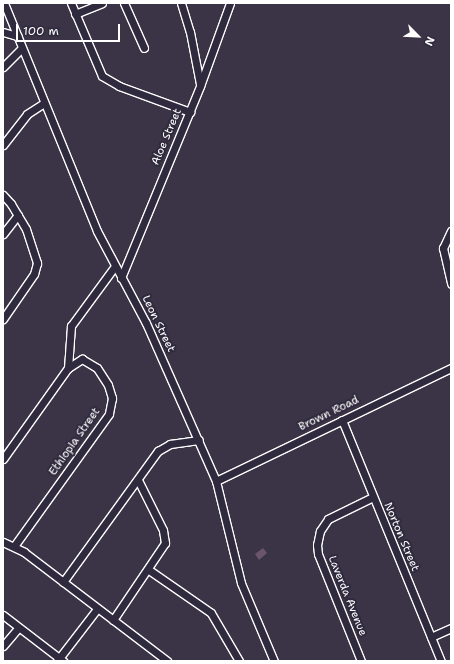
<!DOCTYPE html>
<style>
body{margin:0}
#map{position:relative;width:454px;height:664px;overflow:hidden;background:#3b3346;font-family:"Shantell Sans",sans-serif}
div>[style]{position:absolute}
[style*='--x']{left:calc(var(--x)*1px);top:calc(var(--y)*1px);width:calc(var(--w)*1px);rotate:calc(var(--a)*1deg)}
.building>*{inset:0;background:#6a556c}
.roads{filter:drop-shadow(1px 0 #fff) drop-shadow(-1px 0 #fff) drop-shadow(0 1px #fff) drop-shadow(0 -1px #fff)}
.minor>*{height:7px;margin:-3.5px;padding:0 3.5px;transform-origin:3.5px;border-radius:3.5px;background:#2f2a3d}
span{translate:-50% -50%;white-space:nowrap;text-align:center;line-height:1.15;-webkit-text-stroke:4px #2f2a3d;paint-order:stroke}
.street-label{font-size:11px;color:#fff}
.frame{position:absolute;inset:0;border:4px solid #fff;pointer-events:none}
.north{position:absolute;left:398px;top:16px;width:40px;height:40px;-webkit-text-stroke:3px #2f2a3d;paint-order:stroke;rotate:114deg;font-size:11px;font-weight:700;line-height:16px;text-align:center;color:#fff}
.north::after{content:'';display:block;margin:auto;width:14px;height:18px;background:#fff;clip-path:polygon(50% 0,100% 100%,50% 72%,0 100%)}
.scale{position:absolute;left:16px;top:24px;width:104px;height:18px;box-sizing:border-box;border:2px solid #fff;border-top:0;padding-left:5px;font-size:12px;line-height:14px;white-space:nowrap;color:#fff;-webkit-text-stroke:3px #2f2a3d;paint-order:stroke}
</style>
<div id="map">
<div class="building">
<div style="clip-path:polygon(263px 548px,267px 553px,259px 560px,255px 554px)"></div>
</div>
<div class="roads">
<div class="minor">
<div style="--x:4;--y:3;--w:246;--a:67.8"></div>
<div style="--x:97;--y:231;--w:104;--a:62"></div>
<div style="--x:146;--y:323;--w:173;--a:66.1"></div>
<div style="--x:216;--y:481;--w:105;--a:76.2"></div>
<div style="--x:241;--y:583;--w:85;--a:67.1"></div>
<div style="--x:71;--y:3;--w:79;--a:67"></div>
<div style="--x:102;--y:76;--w:20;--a:30"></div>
<div style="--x:119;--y:86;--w:76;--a:20.1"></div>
<div style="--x:124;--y:3;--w:49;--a:66"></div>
<div style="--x:181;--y:3;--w:30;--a:73"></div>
<div style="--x:190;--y:32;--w:53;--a:79.1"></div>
<div style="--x:75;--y:14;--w:29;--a:-22"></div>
<div style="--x:3;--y:32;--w:15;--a:16"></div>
<div style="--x:3;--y:67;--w:25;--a:-45"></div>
<div style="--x:3;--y:145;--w:39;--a:-52"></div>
<div style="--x:27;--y:114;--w:20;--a:-33"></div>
<div style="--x:3;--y:195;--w:12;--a:48"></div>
<div style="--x:11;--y:204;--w:29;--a:59"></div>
<div style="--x:26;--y:229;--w:36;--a:72"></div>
<div style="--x:37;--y:263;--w:11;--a:105"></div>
<div style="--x:34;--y:274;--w:55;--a:124.6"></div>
<div style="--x:451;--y:231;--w:19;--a:115"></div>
<div style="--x:443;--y:248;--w:37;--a:77"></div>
<div style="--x:3;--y:234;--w:24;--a:-52"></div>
<div style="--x:121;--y:278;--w:208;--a:-67.6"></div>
<div style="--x:200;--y:86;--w:88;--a:-70.1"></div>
<div style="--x:68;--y:368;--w:42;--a:-85.9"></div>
<div style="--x:71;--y:326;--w:74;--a:-53.7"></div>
<div style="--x:342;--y:420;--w:261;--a:67.7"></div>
<div style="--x:3;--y:459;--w:112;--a:-54.5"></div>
<div style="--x:68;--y:368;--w:17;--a:-33"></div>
<div style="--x:82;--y:359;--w:17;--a:31"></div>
<div style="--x:97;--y:368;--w:20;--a:57"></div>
<div style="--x:108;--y:385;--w:14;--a:73"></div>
<div style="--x:112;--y:398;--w:16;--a:101"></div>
<div style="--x:109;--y:414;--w:163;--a:125.7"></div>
<div style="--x:216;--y:481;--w:261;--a:-25.7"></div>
<div style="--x:3;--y:542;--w:23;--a:25"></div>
<div style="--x:24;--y:552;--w:180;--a:37.3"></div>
<div style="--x:149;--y:570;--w:75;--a:34.7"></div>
<div style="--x:211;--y:613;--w:56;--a:59.7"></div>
<div style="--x:63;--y:582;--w:162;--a:-54.1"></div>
<div style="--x:158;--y:451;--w:14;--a:-30"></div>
<div style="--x:170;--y:444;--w:29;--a:-8"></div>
<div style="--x:3;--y:615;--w:76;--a:37.5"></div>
<div style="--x:113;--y:620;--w:93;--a:-56"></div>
<div style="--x:165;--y:543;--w:13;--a:-99"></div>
<div style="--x:163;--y:530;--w:56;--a:-116.6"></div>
<div style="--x:431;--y:637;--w:22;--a:-24"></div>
<div style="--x:3;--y:646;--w:23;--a:-50"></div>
<div style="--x:57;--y:661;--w:66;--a:-52.4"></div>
<div style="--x:361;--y:661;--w:115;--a:-111.9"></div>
<div style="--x:318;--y:554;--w:9;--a:-96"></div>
<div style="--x:317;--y:545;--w:14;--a:-78"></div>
<div style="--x:320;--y:531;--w:14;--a:-56"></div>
<div style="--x:328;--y:519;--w:50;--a:-26.1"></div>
</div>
</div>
<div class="street-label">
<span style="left:167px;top:137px;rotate:-67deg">Aloe Street</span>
<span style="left:158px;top:324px;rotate:64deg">Leon Street</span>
<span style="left:329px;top:414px;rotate:-26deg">Brown Road</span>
<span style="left:75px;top:442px;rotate:-55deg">Ethiopia Street</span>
<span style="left:401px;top:537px;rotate:67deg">Norton Street</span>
<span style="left:347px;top:596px;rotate:68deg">Laverda Avenue</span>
</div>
<div class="frame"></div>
<div class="north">N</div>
<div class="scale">100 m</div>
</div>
